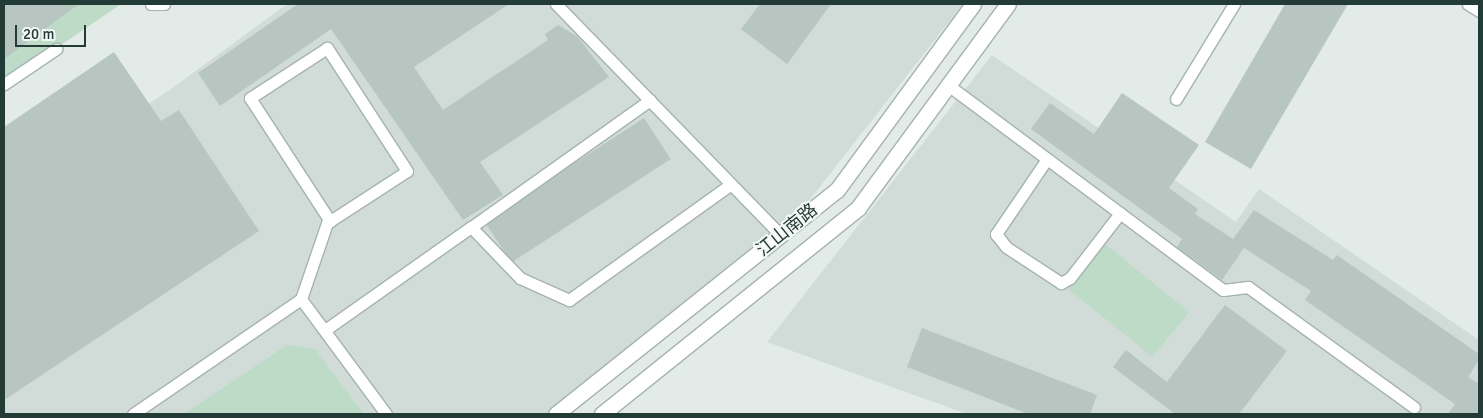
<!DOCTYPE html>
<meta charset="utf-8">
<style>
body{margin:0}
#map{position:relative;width:1483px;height:418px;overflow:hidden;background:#e2ebe8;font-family:Signika,"Noto Sans SC",sans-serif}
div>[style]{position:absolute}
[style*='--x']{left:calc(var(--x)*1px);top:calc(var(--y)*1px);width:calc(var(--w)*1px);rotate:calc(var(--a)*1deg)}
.built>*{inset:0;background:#d1dbd7}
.green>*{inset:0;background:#bddbc7;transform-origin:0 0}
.building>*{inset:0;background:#b8c6c1;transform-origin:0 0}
.roads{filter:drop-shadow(1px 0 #a5b3af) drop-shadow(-1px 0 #a5b3af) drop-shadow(0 1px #a5b3af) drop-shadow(0 -1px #a5b3af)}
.service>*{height:11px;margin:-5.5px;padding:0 5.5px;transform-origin:5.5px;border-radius:5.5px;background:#fff}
.tertiary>*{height:15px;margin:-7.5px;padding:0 7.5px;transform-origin:7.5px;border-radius:7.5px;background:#fff}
span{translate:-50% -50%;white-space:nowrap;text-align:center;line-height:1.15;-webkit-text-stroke:4px #f3f8f6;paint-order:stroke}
.street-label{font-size:18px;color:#233b36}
.frame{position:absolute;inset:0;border:5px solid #233b36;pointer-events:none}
.scale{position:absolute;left:15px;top:25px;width:71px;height:22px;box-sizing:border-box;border:2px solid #233b36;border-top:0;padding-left:6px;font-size:15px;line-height:18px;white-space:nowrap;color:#233b36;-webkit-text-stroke:4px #f3f8f6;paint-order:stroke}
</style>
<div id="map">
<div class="built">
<div style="clip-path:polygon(287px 4px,963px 4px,804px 207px,547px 414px,4px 414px,4px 200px,171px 89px)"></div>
<div style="clip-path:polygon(992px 55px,1236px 222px,1259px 189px,1479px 340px,1479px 414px,967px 414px,767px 342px)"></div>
</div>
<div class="green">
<div style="clip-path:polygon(4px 4px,121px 4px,4px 84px)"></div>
<div style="left:1105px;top:244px;width:108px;height:58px;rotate:39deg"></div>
<div style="clip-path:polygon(287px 345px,315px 349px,364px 414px,184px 414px)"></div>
</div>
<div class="building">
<div style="clip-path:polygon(4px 4px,79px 4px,4px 59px)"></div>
<div style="clip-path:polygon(298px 4px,509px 4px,414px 67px,443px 110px,548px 40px,545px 34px,558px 25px,577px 36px,609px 77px,480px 162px,503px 195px,463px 220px,331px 29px,220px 106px,198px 73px)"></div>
<div style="clip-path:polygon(760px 4px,831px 4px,787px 64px,741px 29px)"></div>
<div style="clip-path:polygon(1285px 4px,1348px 4px,1251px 169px,1205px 142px)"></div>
<div style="clip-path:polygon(114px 52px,161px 121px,179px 110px,259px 231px,4px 400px,4px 127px)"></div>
<div style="clip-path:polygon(1122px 93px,1199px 145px,1169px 188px,1198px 209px,1195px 214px,1233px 239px,1254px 210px,1333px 260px,1337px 255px,1479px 354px,1479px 360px,1468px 377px,1479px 384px,1479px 414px,1448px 414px,1455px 404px,1305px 300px,1311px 291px,1244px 248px,1222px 280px,1177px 247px,1182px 239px,1031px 129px,1050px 103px,1094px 134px)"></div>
<div style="left:644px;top:118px;width:49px;height:190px;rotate:57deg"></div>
<div style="clip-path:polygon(1225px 305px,1287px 351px,1239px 414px,1175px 414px,1113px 367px,1126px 350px,1167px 382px)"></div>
<div style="clip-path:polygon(922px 328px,1097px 395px,1090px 414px,1028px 414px,907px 367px)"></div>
</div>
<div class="roads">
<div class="service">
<div style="--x:151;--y:4;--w:13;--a:0"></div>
<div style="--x:556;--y:4;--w:322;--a:45.8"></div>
<div style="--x:1468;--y:4;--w:13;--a:32"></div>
<div style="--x:4;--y:84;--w:63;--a:-33.9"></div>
<div style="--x:948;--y:85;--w:343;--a:36.7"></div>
<div style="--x:1223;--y:290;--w:25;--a:-7"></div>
<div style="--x:1248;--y:287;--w:205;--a:35.9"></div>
<div style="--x:1176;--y:99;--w:111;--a:-58.6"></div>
<div style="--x:650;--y:100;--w:219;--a:144.6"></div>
<div style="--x:471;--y:227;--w:71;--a:46.1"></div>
<div style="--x:520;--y:278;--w:54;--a:24.2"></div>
<div style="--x:569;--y:300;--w:199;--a:-35.6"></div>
<div style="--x:1047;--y:159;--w:91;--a:124.2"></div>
<div style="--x:996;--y:234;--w:16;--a:52"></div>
<div style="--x:1006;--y:247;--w:66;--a:33.2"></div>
<div style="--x:1061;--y:283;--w:10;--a:-29"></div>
<div style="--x:1070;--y:278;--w:82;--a:-52.4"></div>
<div style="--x:301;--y:299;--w:80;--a:-71.1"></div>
<div style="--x:327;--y:223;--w:95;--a:-33"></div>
<div style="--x:407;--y:171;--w:147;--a:-123"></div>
<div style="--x:327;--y:48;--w:92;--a:147"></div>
<div style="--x:250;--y:98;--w:147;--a:57"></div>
<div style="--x:325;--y:330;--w:179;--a:-35.2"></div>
<div style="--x:133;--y:414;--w:204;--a:-34.4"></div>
<div style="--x:301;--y:299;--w:143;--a:53.5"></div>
</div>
<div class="tertiary">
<div style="--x:556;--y:414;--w:359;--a:-38.6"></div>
<div style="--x:837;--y:190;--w:230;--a:-53.8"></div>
<div style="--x:602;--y:414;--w:329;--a:-38.8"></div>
<div style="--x:858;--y:208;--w:253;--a:-53.7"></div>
</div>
</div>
<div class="street-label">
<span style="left:787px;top:230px;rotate:-39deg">江山南路</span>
</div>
<div class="frame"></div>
<div class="scale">20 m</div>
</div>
